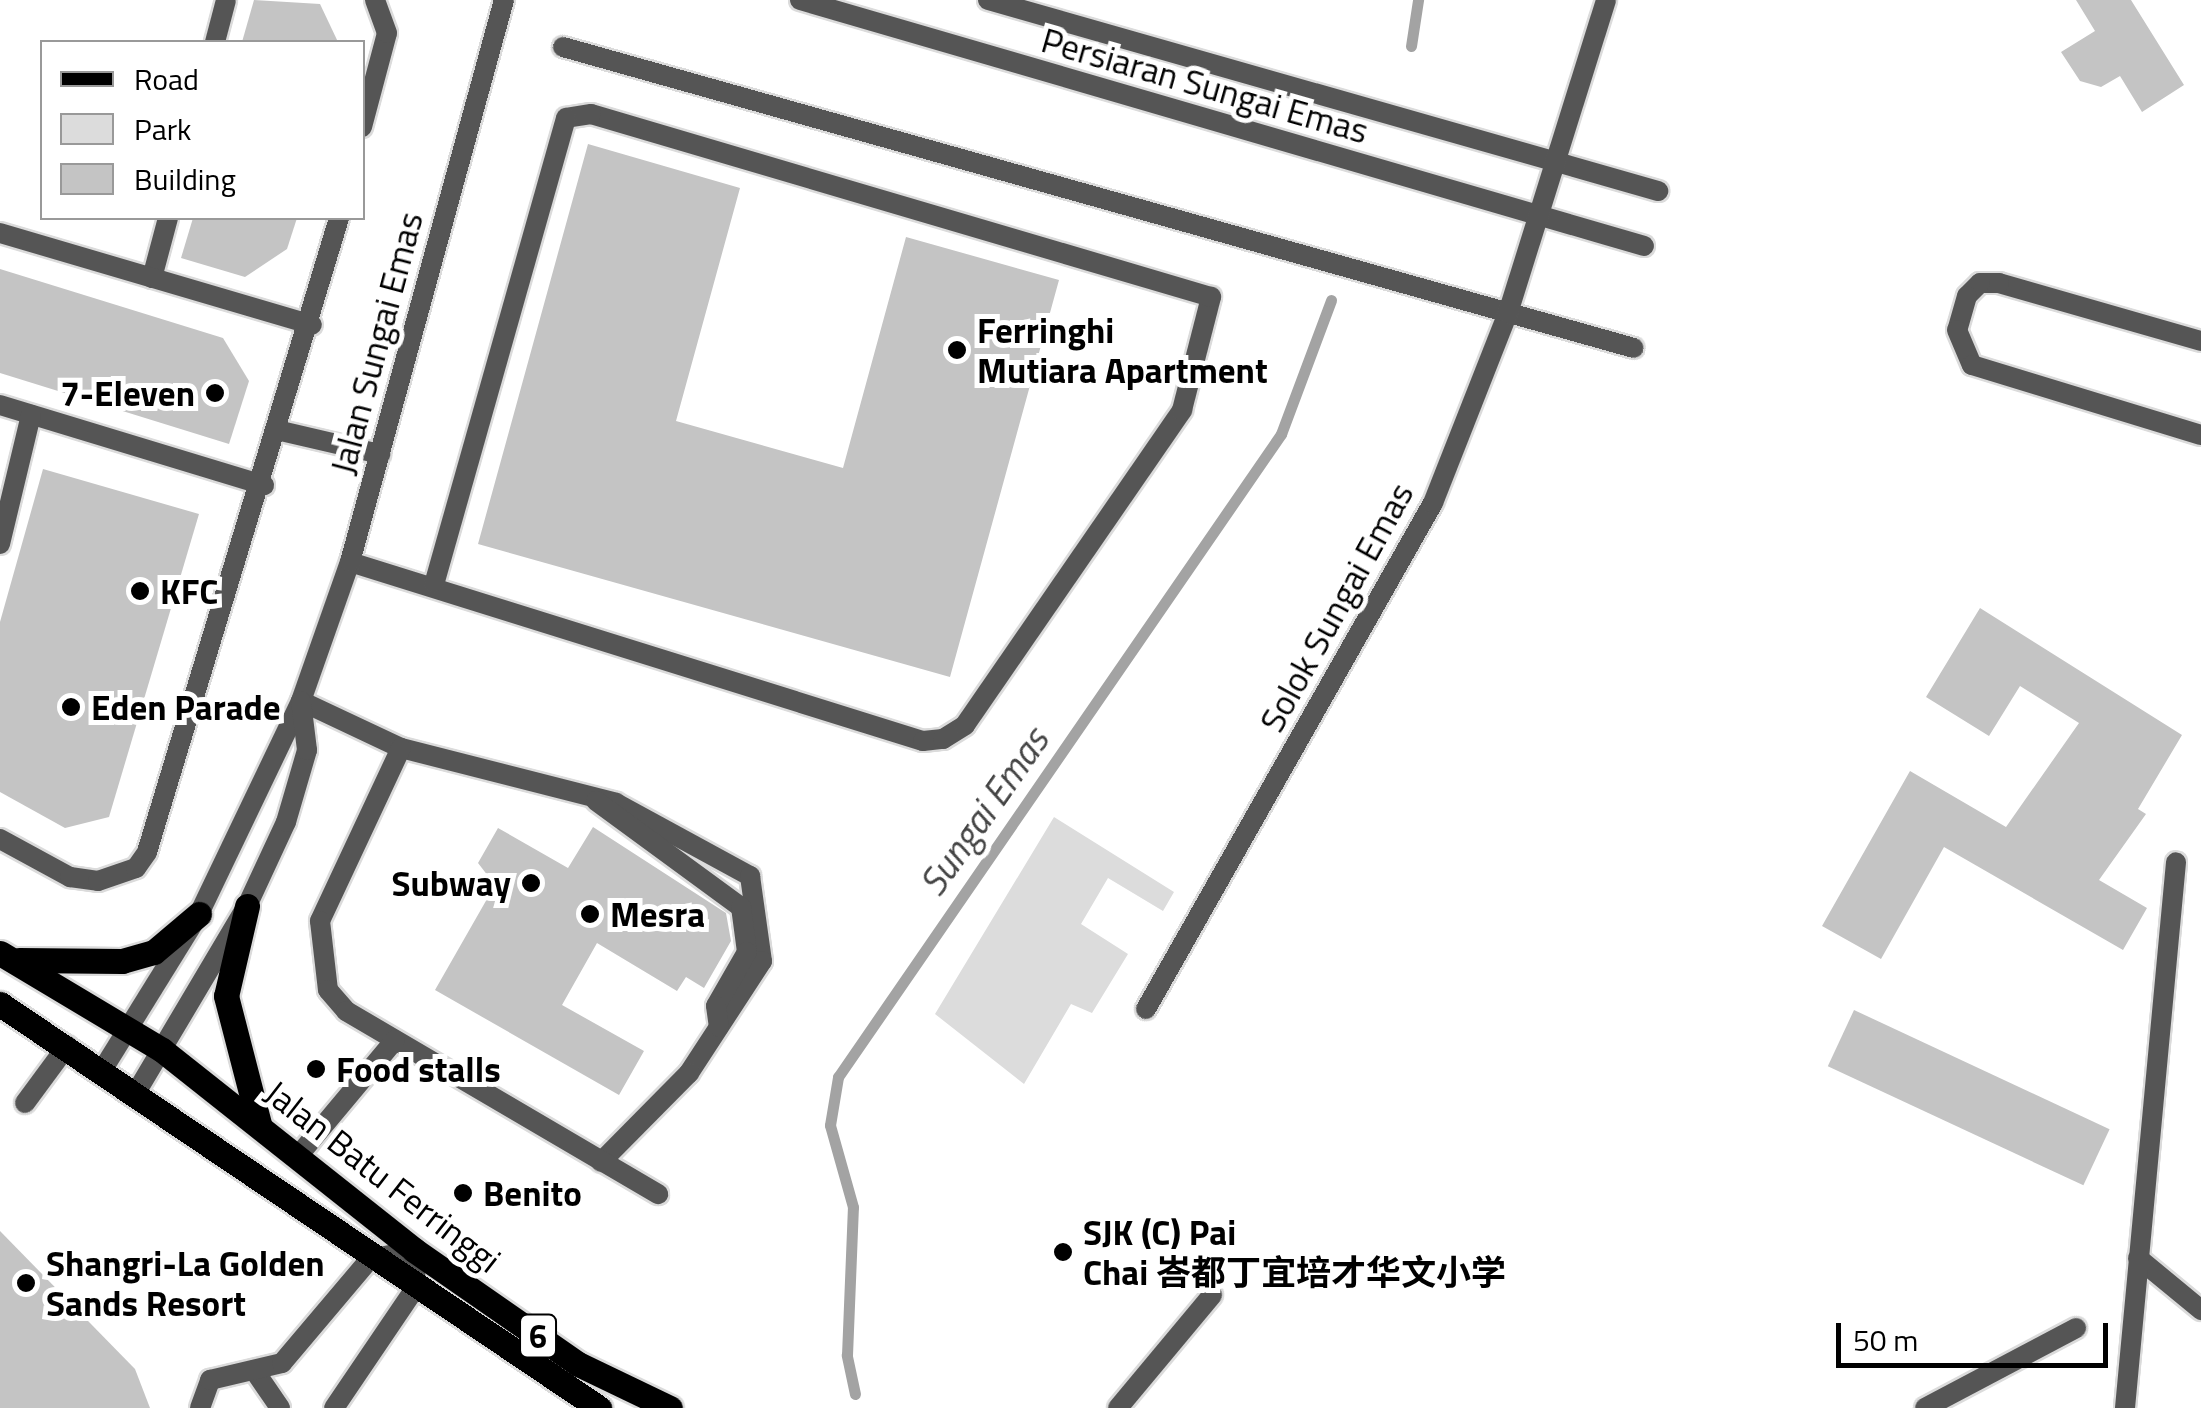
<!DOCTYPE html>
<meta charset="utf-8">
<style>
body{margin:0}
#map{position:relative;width:2201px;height:1408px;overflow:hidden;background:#fff;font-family:"Titillium Web","Noto Sans SC",sans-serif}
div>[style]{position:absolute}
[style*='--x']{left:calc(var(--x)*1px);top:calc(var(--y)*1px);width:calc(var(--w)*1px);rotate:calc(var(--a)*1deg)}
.green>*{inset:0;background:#dcdcdc}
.stream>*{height:11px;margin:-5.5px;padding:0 5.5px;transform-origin:5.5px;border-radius:5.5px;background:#a3a3a3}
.building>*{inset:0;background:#c4c4c4;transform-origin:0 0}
.roads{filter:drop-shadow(2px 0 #dbdbdb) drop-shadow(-2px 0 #dbdbdb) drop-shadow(0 2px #dbdbdb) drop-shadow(0 -2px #dbdbdb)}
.service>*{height:20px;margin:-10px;padding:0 10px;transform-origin:10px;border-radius:10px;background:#555}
.minor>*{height:20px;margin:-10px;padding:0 10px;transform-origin:10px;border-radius:10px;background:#555}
.primary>*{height:25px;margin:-12.5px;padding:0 12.5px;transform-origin:12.5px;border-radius:12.5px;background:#000}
.dots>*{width:28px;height:28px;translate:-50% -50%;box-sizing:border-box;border:5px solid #fff;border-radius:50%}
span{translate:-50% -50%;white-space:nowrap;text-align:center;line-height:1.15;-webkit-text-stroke:10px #fff;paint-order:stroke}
.shield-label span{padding:2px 8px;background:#fff;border:2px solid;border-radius:8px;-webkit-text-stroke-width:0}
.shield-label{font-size:32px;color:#000;font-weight:700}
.street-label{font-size:35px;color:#000}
.poi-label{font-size:35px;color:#000;font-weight:700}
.left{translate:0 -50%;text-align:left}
.right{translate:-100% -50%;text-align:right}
.water-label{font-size:38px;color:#444;font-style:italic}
.legend{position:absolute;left:40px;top:40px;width:325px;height:180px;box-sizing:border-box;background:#fff;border:2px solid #999;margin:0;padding:12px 18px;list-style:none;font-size:30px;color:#000}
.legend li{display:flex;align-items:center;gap:20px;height:50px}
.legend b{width:50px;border:2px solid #999}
.scale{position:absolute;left:1836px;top:1323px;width:272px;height:45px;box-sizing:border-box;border:5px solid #000;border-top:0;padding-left:12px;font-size:30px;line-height:35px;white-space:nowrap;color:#000;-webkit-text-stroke:8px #fff;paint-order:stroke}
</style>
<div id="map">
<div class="green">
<div style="clip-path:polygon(1054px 817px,1174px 892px,1163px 911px,1108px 878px,1081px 924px,1128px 954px,1092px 1013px,1071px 1004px,1024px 1084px,935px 1014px)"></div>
</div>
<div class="stream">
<div style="--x:1411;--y:46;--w:47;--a:-81.3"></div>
<div style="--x:855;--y:1394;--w:40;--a:-102"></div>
<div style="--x:847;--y:1355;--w:148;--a:-87.7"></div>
<div style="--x:853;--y:1207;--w:85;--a:-105.7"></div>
<div style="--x:830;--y:1125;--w:49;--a:-80.5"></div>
<div style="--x:838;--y:1077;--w:781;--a:-55.43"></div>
<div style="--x:1281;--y:434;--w:143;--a:-69.5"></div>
</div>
<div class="building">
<div style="clip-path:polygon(254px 0,320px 4px,338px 42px,242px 42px)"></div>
<div style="clip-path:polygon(2076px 0,2131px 0,2184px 85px,2142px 112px,2120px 76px,2101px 87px,2080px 81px,2061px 52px,2095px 31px)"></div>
<div style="clip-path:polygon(588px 144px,740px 188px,676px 421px,843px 468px,906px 237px,1059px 280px,950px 677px,478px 544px)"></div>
<div style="clip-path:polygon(193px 218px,297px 218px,287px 249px,245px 277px,181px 258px)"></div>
<div style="clip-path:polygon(0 269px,223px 338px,249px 381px,229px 444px,0 373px)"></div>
<div style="clip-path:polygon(43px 469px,199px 514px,109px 817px,65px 828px,0 792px,0 622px)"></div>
<div style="clip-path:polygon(1980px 608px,2182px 735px,2138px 809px,2146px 814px,2099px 880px,2147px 908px,2123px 950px,1944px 847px,1881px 959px,1822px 926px,1910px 771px,2006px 827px,2079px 723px,2020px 686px,1989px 736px,1926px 697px)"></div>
<div style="clip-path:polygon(593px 827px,726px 913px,731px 941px,704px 988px,686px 977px,677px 991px,597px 943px,562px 1005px,644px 1051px,619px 1095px,435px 990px,495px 885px,478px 863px,498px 828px,568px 868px)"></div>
<div style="left:1854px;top:1010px;width:282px;height:62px;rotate:25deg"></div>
<div style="clip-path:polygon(0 1231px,135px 1369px,150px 1408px,0 1408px)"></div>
</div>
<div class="roads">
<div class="service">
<div style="--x:215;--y:42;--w:43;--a:-75.3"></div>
<div style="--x:152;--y:278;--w:62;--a:-75.1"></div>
<div style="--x:0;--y:405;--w:276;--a:16.9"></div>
<div style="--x:0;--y:544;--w:133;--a:-76.5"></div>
<div style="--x:350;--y:562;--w:600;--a:17.35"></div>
<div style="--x:923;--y:741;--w:20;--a:-6"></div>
<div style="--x:943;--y:739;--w:26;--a:-32"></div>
<div style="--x:965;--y:725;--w:383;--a:-55.4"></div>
<div style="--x:1182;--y:410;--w:117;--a:-75.6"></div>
<div style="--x:1211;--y:297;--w:646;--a:-163.56"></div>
<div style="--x:591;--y:114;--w:25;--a:171"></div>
<div style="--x:566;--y:118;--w:482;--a:105.8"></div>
<div style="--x:301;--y:701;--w:110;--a:25.2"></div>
<div style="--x:401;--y:748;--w:222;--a:14.3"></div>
<div style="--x:616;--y:803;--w:153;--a:28.6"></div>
<div style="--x:750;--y:876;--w:86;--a:82"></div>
<div style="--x:762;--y:961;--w:134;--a:123.1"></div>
<div style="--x:689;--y:1073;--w:125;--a:134.7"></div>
<div style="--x:401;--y:748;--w:191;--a:115.1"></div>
<div style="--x:320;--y:921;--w:69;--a:83.4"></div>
<div style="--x:328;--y:990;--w:28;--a:49"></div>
<div style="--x:346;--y:1011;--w:362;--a:30.4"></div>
<div style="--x:596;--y:801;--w:180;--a:36.2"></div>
<div style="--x:741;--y:907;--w:45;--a:82.4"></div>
<div style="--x:747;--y:952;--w:62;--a:119.9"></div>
<div style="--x:716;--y:1006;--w:21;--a:82"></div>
<div style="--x:25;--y:1103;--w:71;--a:-53.6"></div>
<div style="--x:298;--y:1156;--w:151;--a:-50.1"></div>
<div style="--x:2138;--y:1258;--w:82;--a:39.5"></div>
<div style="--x:254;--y:1370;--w:46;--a:55.6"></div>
<div style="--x:200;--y:1408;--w:30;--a:-70"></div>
<div style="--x:210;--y:1380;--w:74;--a:-13.3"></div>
<div style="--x:282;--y:1363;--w:136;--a:-49.8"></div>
<div style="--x:370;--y:1259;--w:45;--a:-11.6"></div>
<div style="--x:414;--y:1250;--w:37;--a:87"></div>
<div style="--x:416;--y:1287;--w:146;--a:124.1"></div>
<div style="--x:1118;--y:1408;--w:147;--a:-50.2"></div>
<div style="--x:1925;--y:1408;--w:171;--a:-27.9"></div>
</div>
<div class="minor">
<div style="--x:800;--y:0;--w:879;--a:16.25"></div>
<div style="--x:988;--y:0;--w:697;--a:15.91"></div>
<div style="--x:563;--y:47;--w:1112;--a:15.7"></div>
<div style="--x:362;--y:127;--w:97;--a:-75.1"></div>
<div style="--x:387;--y:33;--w:35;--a:-110"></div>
<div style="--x:0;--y:233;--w:325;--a:16.4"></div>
<div style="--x:2201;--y:341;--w:210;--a:-164"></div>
<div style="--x:1999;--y:283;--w:19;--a:180"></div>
<div style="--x:1980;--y:283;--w:18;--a:135"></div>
<div style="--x:1967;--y:296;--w:35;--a:106"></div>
<div style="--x:1957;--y:330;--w:38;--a:67"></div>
<div style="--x:1972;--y:365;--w:239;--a:17"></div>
<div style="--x:281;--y:431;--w:102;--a:13.1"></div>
<div style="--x:0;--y:839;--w:80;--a:28.5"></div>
<div style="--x:70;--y:877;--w:28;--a:8"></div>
<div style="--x:98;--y:881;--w:40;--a:-18.9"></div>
<div style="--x:136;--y:868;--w:19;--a:-55"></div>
<div style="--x:147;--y:852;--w:662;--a:-73.15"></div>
<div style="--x:1146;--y:1009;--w:582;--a:-60.44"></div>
<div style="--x:1433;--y:503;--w:204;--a:-68.5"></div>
<div style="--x:1508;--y:313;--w:328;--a:-72.6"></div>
<div style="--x:103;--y:1069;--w:182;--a:-58.2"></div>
<div style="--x:199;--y:914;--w:236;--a:-64.4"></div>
<div style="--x:301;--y:701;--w:147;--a:-70.6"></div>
<div style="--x:350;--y:562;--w:583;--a:-74.68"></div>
<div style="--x:137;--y:1091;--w:215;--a:-59.3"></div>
<div style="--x:247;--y:906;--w:93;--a:-65.1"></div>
<div style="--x:286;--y:822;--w:75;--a:-73.7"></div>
<div style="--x:307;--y:750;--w:49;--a:-97"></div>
<div style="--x:2125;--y:1408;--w:548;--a:-84.66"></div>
</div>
<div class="primary">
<div style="--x:247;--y:906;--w:92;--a:103.1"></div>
<div style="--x:226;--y:996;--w:132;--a:75.5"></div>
<div style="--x:0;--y:953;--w:189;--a:30.9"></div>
<div style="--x:162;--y:1050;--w:322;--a:38.4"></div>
<div style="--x:414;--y:1250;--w:200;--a:34.8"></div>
<div style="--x:578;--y:1364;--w:102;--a:25.6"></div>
<div style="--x:19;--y:960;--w:103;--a:0.6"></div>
<div style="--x:122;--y:961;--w:33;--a:-16"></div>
<div style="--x:154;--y:952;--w:59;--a:-40.2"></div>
<div style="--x:0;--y:1004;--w:723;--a:34"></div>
</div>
</div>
<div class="dots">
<div style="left:957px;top:350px;background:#000"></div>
<div style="left:215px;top:393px;background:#000"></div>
<div style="left:140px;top:591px;background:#000"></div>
<div style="left:71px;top:707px;background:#000"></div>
<div style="left:531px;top:883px;background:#000"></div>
<div style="left:590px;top:914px;background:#000"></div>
<div style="left:316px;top:1069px;background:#000"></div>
<div style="left:463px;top:1193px;background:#000"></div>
<div style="left:1063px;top:1252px;background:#000"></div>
<div style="left:26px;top:1283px;background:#000"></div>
</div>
<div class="shield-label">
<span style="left:538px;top:1336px">6</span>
</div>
<div class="street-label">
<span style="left:1205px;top:85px;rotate:16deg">Persiaran Sungai Emas</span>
<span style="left:376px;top:343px;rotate:-75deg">Jalan Sungai Emas</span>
<span style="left:1336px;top:607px;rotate:-61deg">Solok Sungai Emas</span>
<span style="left:383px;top:1176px;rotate:38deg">Jalan Batu Ferringgi</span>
</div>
<div class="poi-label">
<span class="left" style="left:977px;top:350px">Ferringhi<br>Mutiara Apartment</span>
<span class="right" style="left:195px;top:393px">7-Eleven</span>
<span class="left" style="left:160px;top:591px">KFC</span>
<span class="left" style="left:91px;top:707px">Eden Parade</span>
<span class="right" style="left:511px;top:883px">Subway</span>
<span class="left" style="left:610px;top:914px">Mesra</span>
<span class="left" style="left:336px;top:1069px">Food stalls</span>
<span class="left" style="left:483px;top:1193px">Benito</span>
<span class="left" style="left:1083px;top:1252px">SJK (C) Pai<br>Chai 峇都丁宜培才华文小学</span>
<span class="left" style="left:46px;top:1283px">Shangri-La Golden<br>Sands Resort</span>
</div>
<div class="water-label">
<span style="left:984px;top:812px;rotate:-55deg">Sungai Emas</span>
</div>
<ul class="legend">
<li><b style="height:12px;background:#000"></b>Road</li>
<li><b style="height:28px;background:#dcdcdc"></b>Park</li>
<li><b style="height:28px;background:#c4c4c4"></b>Building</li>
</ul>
<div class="scale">50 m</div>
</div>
